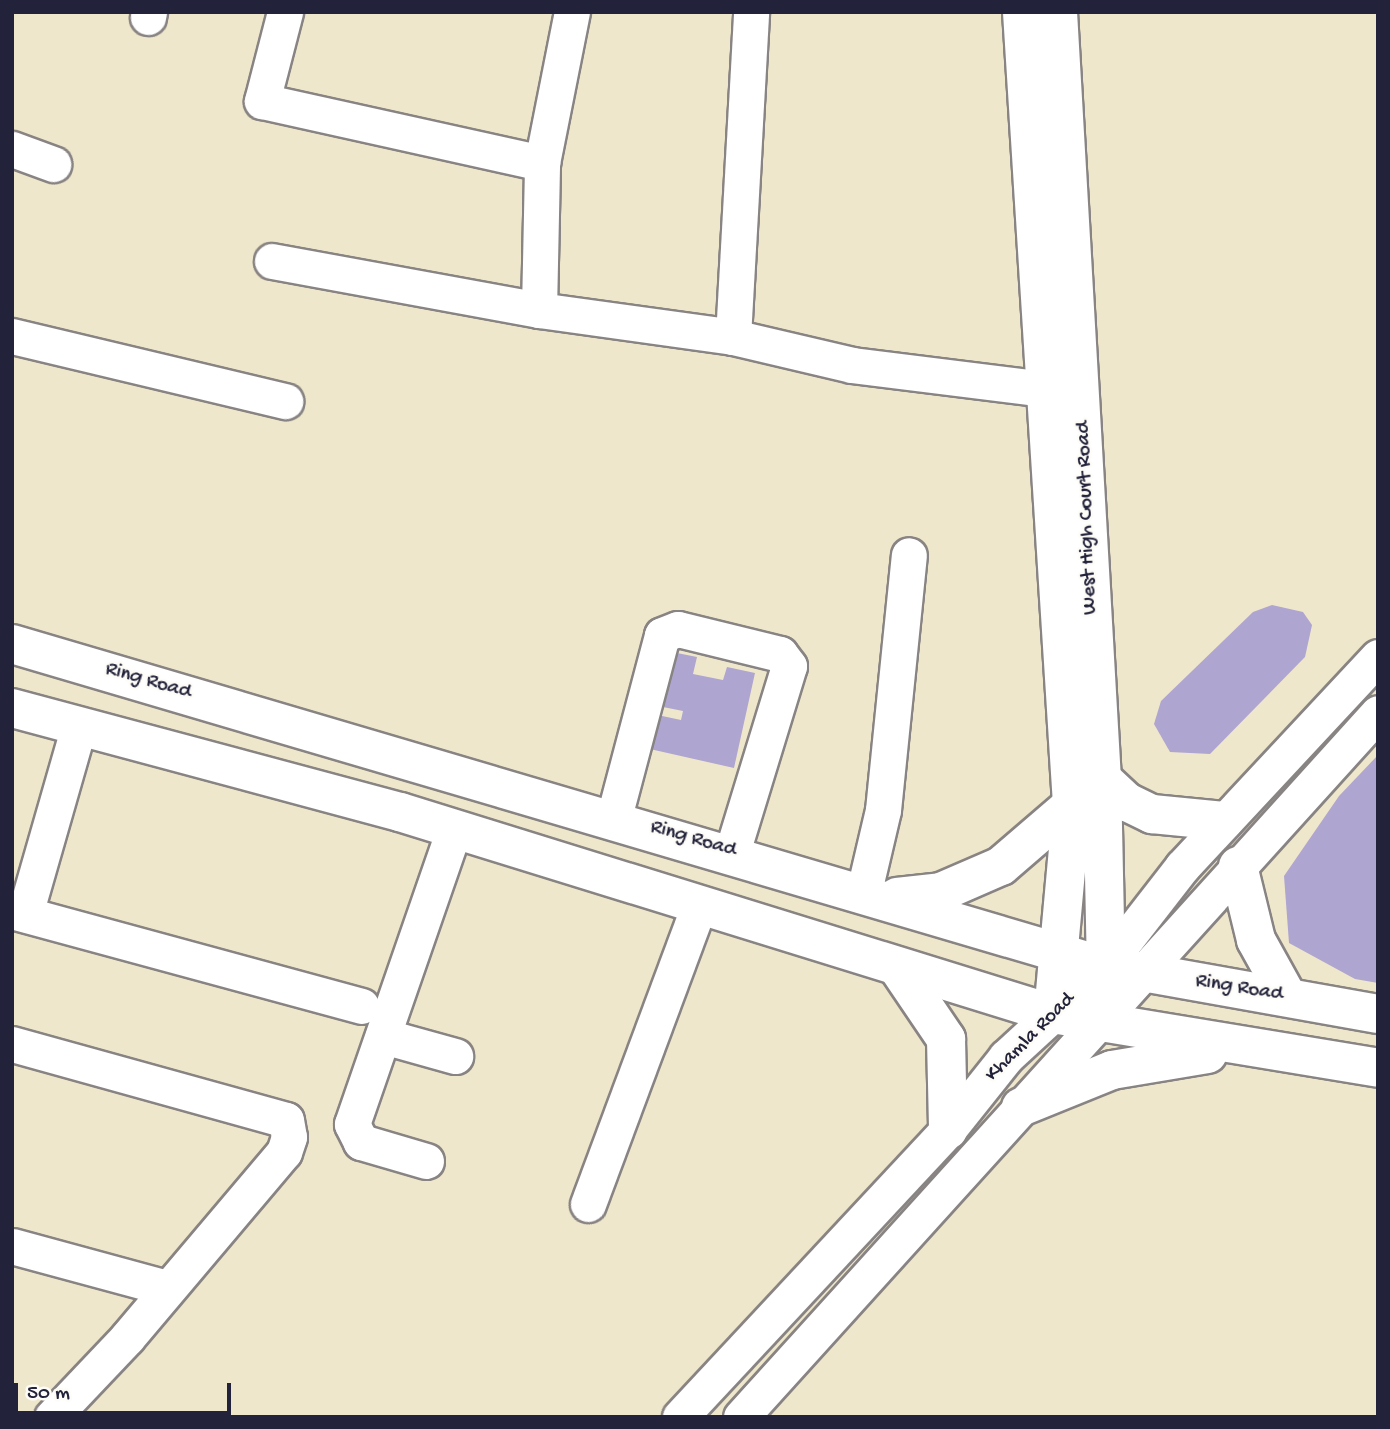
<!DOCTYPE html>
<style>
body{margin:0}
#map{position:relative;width:1390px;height:1429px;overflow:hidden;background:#efe7cb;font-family:"Gochi Hand",sans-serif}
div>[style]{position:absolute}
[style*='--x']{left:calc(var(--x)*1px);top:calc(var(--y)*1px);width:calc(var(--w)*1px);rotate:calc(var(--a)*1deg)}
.building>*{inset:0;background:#aea5d0}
.roads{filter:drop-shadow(2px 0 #888483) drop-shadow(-2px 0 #888483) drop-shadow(0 2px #888483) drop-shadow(0 -2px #888483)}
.minor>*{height:35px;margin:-17.5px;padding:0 17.5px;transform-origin:17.5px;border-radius:17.5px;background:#fff}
.major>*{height:38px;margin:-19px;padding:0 19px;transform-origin:19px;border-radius:19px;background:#fff}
span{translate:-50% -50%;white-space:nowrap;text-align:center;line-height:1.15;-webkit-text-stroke:5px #fdfcf7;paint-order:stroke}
.street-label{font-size:21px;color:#22223b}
.frame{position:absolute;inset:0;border:14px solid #22223b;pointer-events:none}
.scale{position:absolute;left:14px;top:1383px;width:217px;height:32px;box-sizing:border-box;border:4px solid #22223b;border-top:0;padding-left:9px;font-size:21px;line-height:24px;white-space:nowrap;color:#22223b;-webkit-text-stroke:5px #fdfcf7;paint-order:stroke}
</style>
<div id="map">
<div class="building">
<div style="clip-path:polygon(1272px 605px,1303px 612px,1312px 625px,1305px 657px,1210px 754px,1170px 752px,1154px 724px,1161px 701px,1253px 612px)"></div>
<div style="clip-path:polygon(662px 650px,697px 657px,693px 674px,723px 680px,727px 667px,755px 673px,734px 768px,641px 747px,648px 713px,681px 720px,683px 711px,648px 704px)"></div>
<div style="clip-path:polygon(1378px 755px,1378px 983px,1355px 979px,1289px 943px,1284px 876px,1339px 796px)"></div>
</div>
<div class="roads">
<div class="minor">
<div style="--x:285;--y:12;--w:92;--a:104.5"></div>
<div style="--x:262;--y:101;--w:287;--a:12.5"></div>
<div style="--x:542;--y:163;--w:154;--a:-78.8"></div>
<div style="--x:148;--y:17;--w:5;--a:-79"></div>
<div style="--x:12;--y:149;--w:44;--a:20.1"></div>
<div style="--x:272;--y:261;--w:271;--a:10.4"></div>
<div style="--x:539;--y:310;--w:196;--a:7.9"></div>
<div style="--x:733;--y:337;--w:122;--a:13.2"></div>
<div style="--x:852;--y:365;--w:194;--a:7.1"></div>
<div style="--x:539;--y:310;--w:147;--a:-88.8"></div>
<div style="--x:12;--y:336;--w:281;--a:13.4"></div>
<div style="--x:733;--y:337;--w:325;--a:-86.8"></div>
<div style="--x:614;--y:817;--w:188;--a:-75.2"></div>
<div style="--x:662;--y:635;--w:17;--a:-21"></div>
<div style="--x:678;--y:629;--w:105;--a:13.8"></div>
<div style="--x:780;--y:654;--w:15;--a:53"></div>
<div style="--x:789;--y:666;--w:195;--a:107"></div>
<div style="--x:864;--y:891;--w:83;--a:-76.8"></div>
<div style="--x:883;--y:810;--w:256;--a:-84.2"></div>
<div style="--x:12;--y:911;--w:362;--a:15.2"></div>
<div style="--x:25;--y:914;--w:196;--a:-74"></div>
<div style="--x:383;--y:1036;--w:75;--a:15.5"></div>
<div style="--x:12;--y:1044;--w:284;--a:15.5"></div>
<div style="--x:286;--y:1120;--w:17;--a:80"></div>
<div style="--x:289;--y:1137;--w:16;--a:108"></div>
<div style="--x:284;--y:1152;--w:243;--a:130.2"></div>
<div style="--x:127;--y:1338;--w:109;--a:133.5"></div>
<div style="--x:426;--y:1161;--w:68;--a:-163.7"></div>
<div style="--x:361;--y:1142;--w:20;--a:-117"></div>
<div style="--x:352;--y:1124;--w:312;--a:-70.9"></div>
<div style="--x:588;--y:1204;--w:318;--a:-69.6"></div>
<div style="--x:12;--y:1246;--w:161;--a:15.2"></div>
<div style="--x:680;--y:1417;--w:393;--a:-47"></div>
<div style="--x:948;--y:1130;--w:93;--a:-51.5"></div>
<div style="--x:1006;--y:1057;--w:136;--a:-42.6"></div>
<div style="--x:1106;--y:965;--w:124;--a:-52.2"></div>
<div style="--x:1182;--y:867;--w:287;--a:-47"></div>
<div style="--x:741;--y:1417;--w:949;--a:-47.86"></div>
</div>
<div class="major">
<div style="--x:1022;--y:12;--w:795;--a:86.39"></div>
<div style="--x:1072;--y:805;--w:210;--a:95.2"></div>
<div style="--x:1058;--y:12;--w:768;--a:86.72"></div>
<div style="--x:1102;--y:779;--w:186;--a:88.8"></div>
<div style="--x:1106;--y:965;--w:59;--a:96.8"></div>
<div style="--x:12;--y:644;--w:1131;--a:16.43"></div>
<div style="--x:1097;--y:964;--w:285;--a:10.1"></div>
<div style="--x:12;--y:708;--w:402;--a:15"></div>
<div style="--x:400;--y:812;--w:684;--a:17.19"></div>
<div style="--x:1053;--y:1014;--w:329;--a:9.4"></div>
<div style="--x:1102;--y:779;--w:34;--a:43"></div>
<div style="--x:1127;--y:802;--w:28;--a:26"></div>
<div style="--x:1152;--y:814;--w:72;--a:5.6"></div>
<div style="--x:1238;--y:866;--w:76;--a:76.3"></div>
<div style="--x:1256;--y:940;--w:64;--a:61"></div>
<div style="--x:897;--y:897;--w:44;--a:-6.5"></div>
<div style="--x:941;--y:892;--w:65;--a:-23.4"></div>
<div style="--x:1001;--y:866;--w:94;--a:-40.7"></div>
<div style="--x:898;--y:968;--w:86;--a:55.9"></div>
<div style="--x:946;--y:1039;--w:91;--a:88.7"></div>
<div style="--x:1021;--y:1107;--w:98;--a:-22.1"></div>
<div style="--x:1112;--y:1070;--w:97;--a:-9.5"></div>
</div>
</div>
<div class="street-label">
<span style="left:1088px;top:518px;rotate:-92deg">West High Court Road</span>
<span style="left:148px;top:682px;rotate:16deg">Ring Road</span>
<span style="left:693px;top:840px;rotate:16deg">Ring Road</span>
<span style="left:1239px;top:989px;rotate:9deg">Ring Road</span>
<span style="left:1031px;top:1038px;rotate:-45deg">Khamla Road</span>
</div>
<div class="frame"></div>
<div class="scale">50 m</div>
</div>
